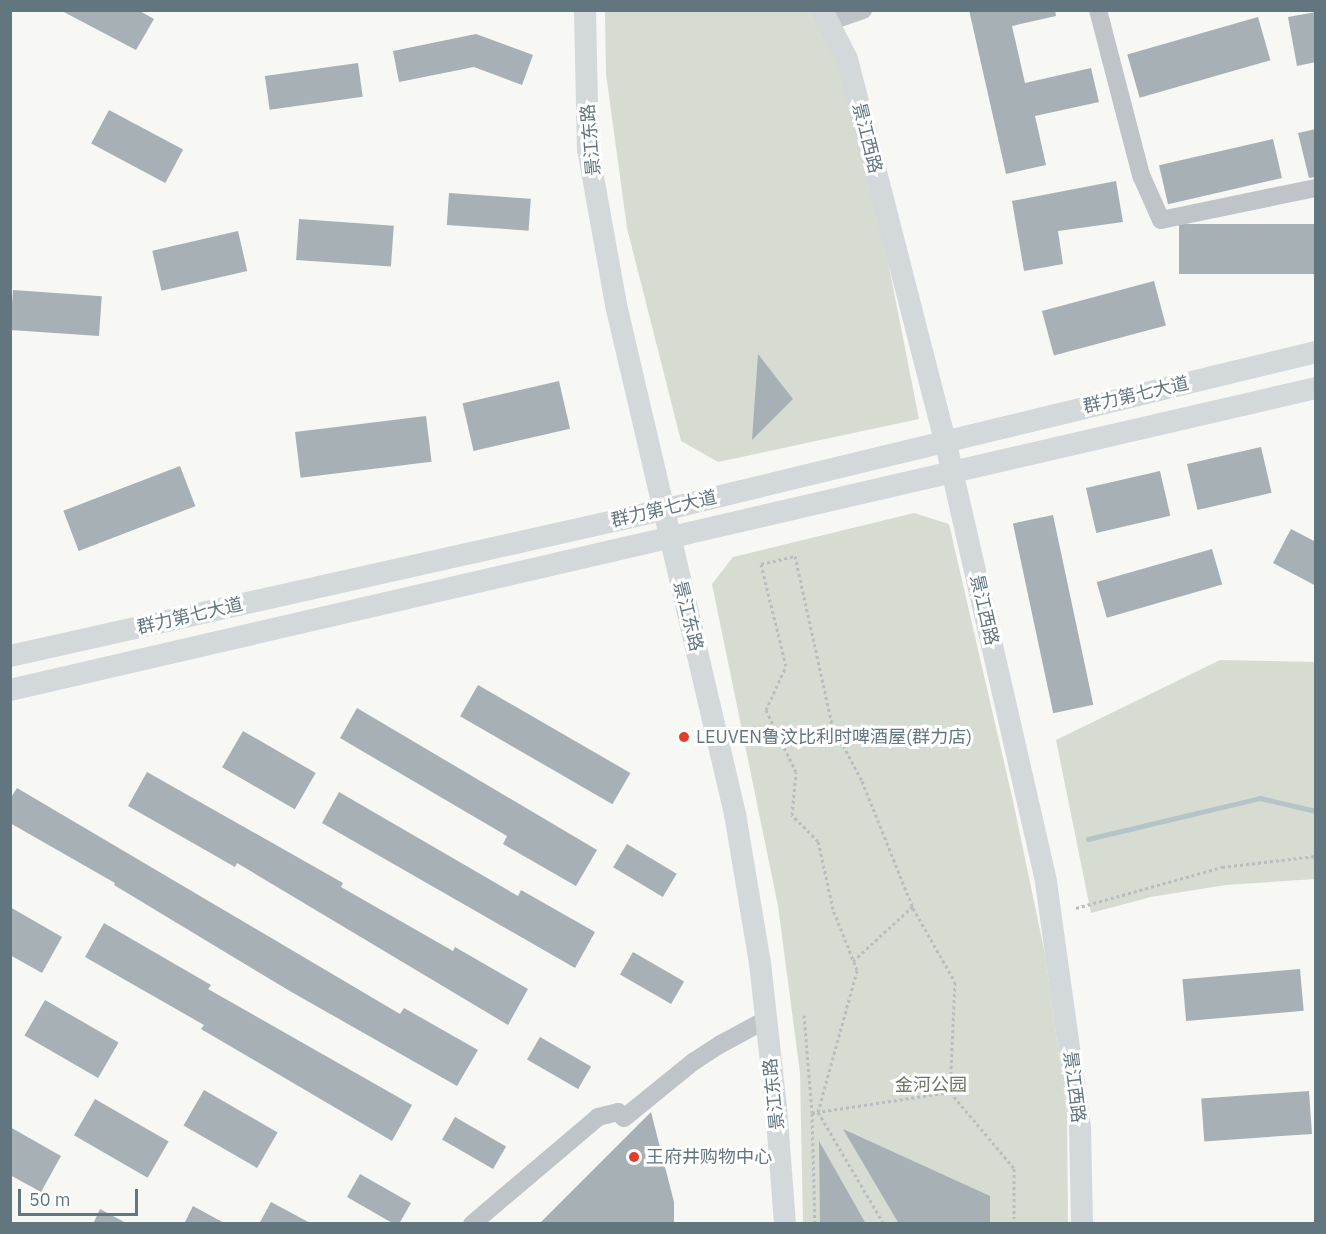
<!DOCTYPE html>
<meta charset="utf-8">
<style>
body{margin:0}
#map{position:relative;width:1326px;height:1234px;overflow:hidden;background:#f7f7f4;font-family:"IBM Plex Sans","Noto Sans SC",sans-serif}
div>[style]{position:absolute}
[style*='--x']{left:calc(var(--x)*1px);top:calc(var(--y)*1px);width:calc(var(--w)*1px);rotate:calc(var(--a)*1deg)}
.green>*{inset:0;background:#d7dcd3}
.stream>*{height:4.5px;margin:-2.25px;padding:0 2.25px;transform-origin:2.25px;border-radius:2.25px;background:#b5c5c7}
.building>*{inset:0;background:#a7b1b5;transform-origin:0 0}
.path>*{height:3px;margin-top:-1.5px;transform-origin:0;background:repeating-linear-gradient(90deg,#b8bdbf 0 3px,transparent 0 6px)}
.minor>*{height:18px;margin:-9px;padding:0 9px;transform-origin:9px;border-radius:9px;background:#bec4c7}
.major>*{height:22px;margin:-11px;padding:0 11px;transform-origin:11px;border-radius:11px;background:#d3d9db}
.dots>*{width:16px;height:16px;translate:-50% -50%;box-sizing:border-box;border:3px solid #fff;border-radius:50%}
span{translate:-50% -50%;white-space:nowrap;text-align:center;line-height:1.15;-webkit-text-stroke:6px #fff;paint-order:stroke}
.street-label{font-size:18px;color:#62767f}
.poi-label{font-size:18px;color:#62767f}
.left{translate:0 -50%;text-align:left}
.park-label{font-size:18px;color:#687761}
.frame{position:absolute;inset:0;border:12px solid #62767f;pointer-events:none}
.scale{position:absolute;left:18px;top:1189px;width:120px;height:27px;box-sizing:border-box;border:3px solid #62767f;border-top:0;padding-left:8px;font-size:18px;line-height:21px;white-space:nowrap;color:#62767f;-webkit-text-stroke:4px #fff;paint-order:stroke}
</style>
<div id="map">
<div class="green">
<div style="clip-path:polygon(605px 11px,813px 11px,837px 57px,865px 145px,919px 419px,718px 462px,681px 441px,627px 228px,606px 74px)"></div>
<div style="clip-path:polygon(914px 513px,949px 524px,1013px 801px,1045px 954px,1067px 1113px,1068px 1223px,803px 1223px,800px 1073px,778px 906px,712px 584px,733px 557px)"></div>
<div style="clip-path:polygon(1220px 660px,1315px 662px,1315px 879px,1226px 885px,1151px 897px,1091px 913px,1056px 740px)"></div>
</div>
<div class="stream">
<div style="--x:1088;--y:839;--w:177;--a:-13.4"></div>
<div style="--x:1260;--y:798;--w:57;--a:13.1"></div>
</div>
<div class="building">
<div style="clip-path:polygon(60px 10px,138px 10px,154px 19px,136px 50px)"></div>
<div style="clip-path:polygon(969px 10px,1055px 10px,1056px 16px,1012px 26px,1025px 83px,1091px 68px,1099px 102px,1035px 116px,1046px 165px,1006px 174px)"></div>
<div style="clip-path:polygon(1316px 12px,1316px 62px,1297px 66px,1288px 17px)"></div>
<div style="left:1258px;top:17px;width:45px;height:136px;rotate:74deg"></div>
<div style="clip-path:polygon(476px 34px,533px 55px,522px 85px,474px 67px,399px 82px,393px 51px)"></div>
<div style="left:358px;top:63px;width:34px;height:94px;rotate:82deg"></div>
<div style="left:109px;top:110px;width:84px;height:38px;rotate:28deg"></div>
<div style="clip-path:polygon(1316px 129px,1316px 177px,1309px 178px,1298px 133px)"></div>
<div style="left:1273px;top:139px;width:40px;height:117px;rotate:77deg"></div>
<div style="clip-path:polygon(1116px 181px,1123px 222px,1058px 231px,1063px 264px,1024px 271px,1012px 201px)"></div>
<div style="left:449px;top:193px;width:82px;height:32px;rotate:4deg"></div>
<div style="left:299px;top:219px;width:95px;height:41px;rotate:4deg"></div>
<div style="left:1316px;top:224px;width:50px;height:137px;rotate:90deg"></div>
<div style="left:238px;top:231px;width:41px;height:88px;rotate:77deg"></div>
<div style="left:1154px;top:281px;width:46px;height:116px;rotate:75deg"></div>
<div style="left:13px;top:290px;width:89px;height:40px;rotate:4deg"></div>
<div style="clip-path:polygon(758px 354px,793px 399px,752px 440px)"></div>
<div style="left:559px;top:381px;width:49px;height:99px;rotate:77deg"></div>
<div style="left:426px;top:416px;width:46px;height:132px;rotate:83deg"></div>
<div style="left:1261px;top:447px;width:47px;height:76px;rotate:77deg"></div>
<div style="left:180px;top:466px;width:43px;height:125px;rotate:69deg"></div>
<div style="left:1160px;top:471px;width:46px;height:76px;rotate:77deg"></div>
<div style="left:1053px;top:515px;width:194px;height:41px;rotate:78deg"></div>
<div style="clip-path:polygon(1291px 529px,1316px 542px,1316px 586px,1273px 563px)"></div>
<div style="left:1212px;top:549px;width:37px;height:120px;rotate:74deg"></div>
<div style="left:478px;top:685px;width:176px;height:36px;rotate:30deg"></div>
<div style="clip-path:polygon(357px 708px,597px 850px,576px 886px,503px 844px,507px 836px,340px 738px)"></div>
<div style="left:243px;top:731px;width:84px;height:42px;rotate:30deg"></div>
<div style="clip-path:polygon(147px 772px,343px 883px,341px 887px,453px 951px,455px 947px,528px 989px,508px 1025px,237px 863px,235px 867px,128px 806px)"></div>
<div style="clip-path:polygon(17px 788px,400px 1014px,404px 1008px,478px 1050px,457px 1086px,288px 990px,114px 885px,115px 883px,10px 823px,10px 799px)"></div>
<div style="clip-path:polygon(339px 792px,518px 896px,521px 890px,595px 932px,575px 968px,322px 823px)"></div>
<div style="left:627px;top:844px;width:58px;height:27px;rotate:31deg"></div>
<div style="clip-path:polygon(10px 907px,62px 937px,42px 973px,10px 955px)"></div>
<div style="clip-path:polygon(104px 923px,211px 985px,208px 989px,412px 1105px,392px 1141px,201px 1029px,204px 1025px,85px 957px)"></div>
<div style="left:633px;top:952px;width:59px;height:26px;rotate:30deg"></div>
<div style="left:1300px;top:969px;width:42px;height:118px;rotate:85deg"></div>
<div style="left:45px;top:1000px;width:85px;height:41px;rotate:30deg"></div>
<div style="left:540px;top:1037px;width:59px;height:26px;rotate:30deg"></div>
<div style="left:204px;top:1090px;width:85px;height:41px;rotate:30deg"></div>
<div style="left:1309px;top:1091px;width:43px;height:108px;rotate:86deg"></div>
<div style="left:95px;top:1099px;width:85px;height:42px;rotate:30deg"></div>
<div style="clip-path:polygon(651px 1112px,674px 1202px,674px 1224px,539px 1224px)"></div>
<div style="left:455px;top:1117px;width:59px;height:26px;rotate:30deg"></div>
<div style="clip-path:polygon(10px 1127px,61px 1156px,41px 1192px,10px 1175px)"></div>
<div style="clip-path:polygon(843px 1129px,990px 1196px,990px 1224px,899px 1224px)"></div>
<div style="clip-path:polygon(819px 1141px,866px 1224px,820px 1224px)"></div>
<div style="clip-path:polygon(360px 1174px,411px 1203px,399px 1224px,394px 1224px,347px 1197px)"></div>
<div style="clip-path:polygon(271px 1202px,312px 1224px,259px 1224px)"></div>
<div style="clip-path:polygon(193px 1206px,226px 1224px,184px 1224px)"></div>
<div style="clip-path:polygon(100px 1209px,128px 1224px,93px 1224px)"></div>
</div>
<div class="path">
<div style="--x:1076;--y:908;--w:152;--a:-15.7"></div>
<div style="--x:1222;--y:867;--w:95;--a:-6.7"></div>
<div style="--x:853;--y:961;--w:81;--a:-42.5"></div>
<div style="--x:804;--y:1015;--w:98;--a:85.3"></div>
<div style="--x:812;--y:1113;--w:111;--a:88.5"></div>
<div style="--x:950;--y:1092;--w:134;--a:171.4"></div>
<div style="--x:818;--y:1112;--w:147;--a:-74.6"></div>
<div style="--x:857;--y:970;--w:66;--a:-111.5"></div>
<div style="--x:833;--y:909;--w:70;--a:-102.4"></div>
<div style="--x:818;--y:841;--w:37;--a:-135"></div>
<div style="--x:792;--y:815;--w:43;--a:-84.7"></div>
<div style="--x:796;--y:772;--w:69;--a:-115.8"></div>
<div style="--x:766;--y:710;--w:48;--a:-65.6"></div>
<div style="--x:786;--y:666;--w:105;--a:-103.8"></div>
<div style="--x:761;--y:564;--w:35;--a:-13"></div>
<div style="--x:795;--y:556;--w:172;--a:77.6"></div>
<div style="--x:832;--y:724;--w:64;--a:62.2"></div>
<div style="--x:862;--y:781;--w:137;--a:68.1"></div>
<div style="--x:913;--y:908;--w:85;--a:60.4"></div>
<div style="--x:955;--y:982;--w:110;--a:92.6"></div>
<div style="--x:950;--y:1092;--w:99;--a:49.9"></div>
<div style="--x:1014;--y:1168;--w:56;--a:90"></div>
<div style="--x:812;--y:1113;--w:6;--a:-9"></div>
<div style="--x:818;--y:1112;--w:130;--a:59.5"></div>
</div>
<div class="minor">
<div style="--x:1098;--y:10;--w:171;--a:75.4"></div>
<div style="--x:1141;--y:175;--w:49;--a:66"></div>
<div style="--x:1161;--y:220;--w:158;--a:-11.7"></div>
<div style="--x:828;--y:22;--w:37;--a:-19"></div>
<div style="--x:472;--y:1224;--w:165;--a:-40.3"></div>
<div style="--x:598;--y:1117;--w:21;--a:-14"></div>
<div style="--x:618;--y:1112;--w:8;--a:45"></div>
<div style="--x:624;--y:1118;--w:89;--a:-39.1"></div>
<div style="--x:693;--y:1062;--w:33;--a:-33"></div>
<div style="--x:721;--y:1044;--w:52;--a:-28.5"></div>
</div>
<div class="major">
<div style="--x:585;--y:10;--w:139;--a:88.8"></div>
<div style="--x:588;--y:149;--w:158;--a:79.8"></div>
<div style="--x:616;--y:305;--w:523;--a:76.84"></div>
<div style="--x:735;--y:814;--w:151;--a:80.5"></div>
<div style="--x:760;--y:963;--w:145;--a:83.7"></div>
<div style="--x:776;--y:1107;--w:117;--a:85.6"></div>
<div style="--x:822;--y:10;--w:55;--a:63"></div>
<div style="--x:847;--y:59;--w:393;--a:75.6"></div>
<div style="--x:945;--y:440;--w:453;--a:77.1"></div>
<div style="--x:1046;--y:882;--w:247;--a:82.1"></div>
<div style="--x:1080;--y:1127;--w:97;--a:88.8"></div>
<div style="--x:10;--y:656;--w:669;--a:-12.6"></div>
<div style="--x:663;--y:510;--w:672;--a:-13.6"></div>
<div style="--x:10;--y:690;--w:1340;--a:-13.02"></div>
</div>
<div class="dots">
<div style="left:684px;top:737px;background:#e13e2b"></div>
<div style="left:634px;top:1157px;background:#e13e2b"></div>
</div>
<div class="street-label">
<span style="left:867px;top:138px;rotate:76deg">景江西路</span>
<span style="left:591px;top:140px;rotate:-95deg">景江东路</span>
<span style="left:1136px;top:395px;rotate:-13deg">群力第七大道</span>
<span style="left:664px;top:509px;rotate:-13deg">群力第七大道</span>
<span style="left:984px;top:610px;rotate:77deg">景江西路</span>
<span style="left:190px;top:616px;rotate:-13deg">群力第七大道</span>
<span style="left:688px;top:616px;rotate:76deg">景江东路</span>
<span style="left:1074px;top:1087px;rotate:83deg">景江西路</span>
<span style="left:774px;top:1094px;rotate:-96deg">景江东路</span>
</div>
<div class="poi-label">
<span class="left" style="left:696px;top:737px">LEUVEN鲁汶比利时啤酒屋(群力店)</span>
<span class="left" style="left:646px;top:1157px">王府井购物中心</span>
</div>
<div class="park-label">
<span style="left:931px;top:1085px">金河公园</span>
</div>
<div class="frame"></div>
<div class="scale">50 m</div>
</div>
